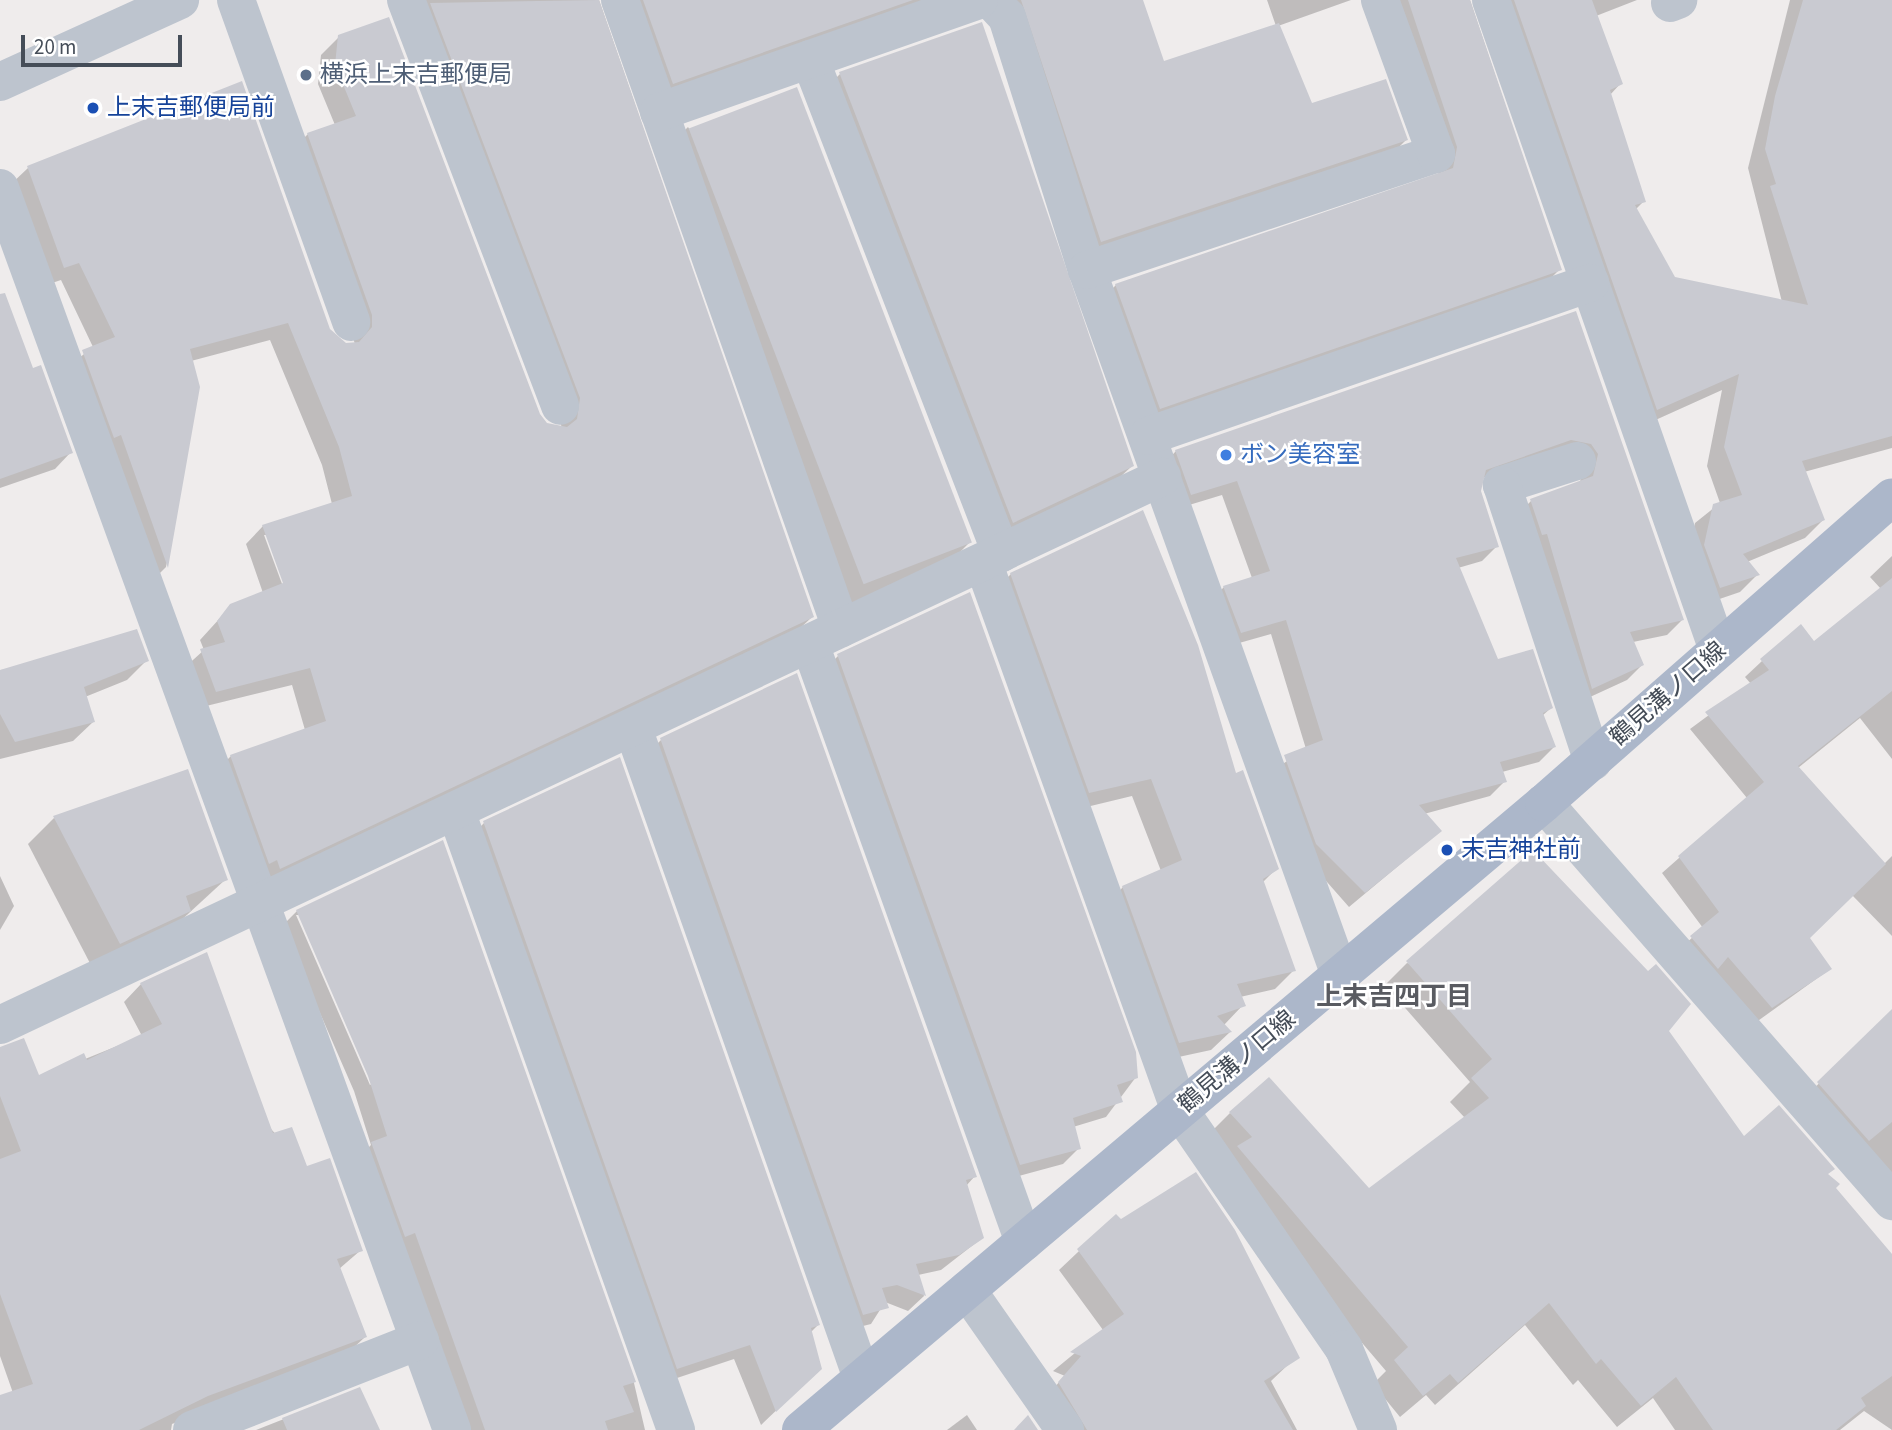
<!DOCTYPE html>
<meta charset="utf-8">
<style>
body{margin:0}
#map{position:relative;width:1892px;height:1430px;overflow:hidden;background:#efecec;font-family:"Source Sans 3","Noto Sans JP",sans-serif}
div>[style]{position:absolute}
[style*='--x']{left:calc(var(--x)*1px);top:calc(var(--y)*1px);width:calc(var(--w)*1px);rotate:calc(var(--a)*1deg)}
.shadow>*{inset:0;background:#0003}
.building>*{inset:0;background:#c9cad1;transform-origin:0 0}
.minor>*{height:38px;margin:-19px;padding:0 19px;transform-origin:19px;border-radius:19px;background:#bdc4ce}
.major>*{height:38px;margin:-19px;padding:0 19px;transform-origin:19px;border-radius:19px;background:#acb7ca}
.dots>*{width:19px;height:19px;translate:-50% -50%;box-sizing:border-box;border:4px solid #fff;border-radius:50%}
span{translate:-50% -50%;white-space:nowrap;text-align:center;line-height:1.15;-webkit-text-stroke:5px #fff;paint-order:stroke}
.service-label{font-size:24px;color:#4e5e75}
.left{translate:0 -50%;text-align:left}
.transit-label{font-size:24px;color:#164399}
.shop-label{font-size:24px;color:#366cbe}
.street-label{font-size:24px;color:#454d58}
.neighbourhood-label{font-size:26px;color:#595b61;font-weight:700}
.scale{position:absolute;left:21px;top:35px;width:161px;height:32px;box-sizing:border-box;border:4px solid #454d58;border-top:0;padding-left:9px;font-size:21px;line-height:24px;white-space:nowrap;color:#454d58;-webkit-text-stroke:5px #fff;paint-order:stroke}
</style>
<div id="map">
<div class="shadow">
<div style="clip-path:polygon(evenodd,422px 0,599px 0,812px 617px,794px 634px,262px 885px,213px 774px,231px 756px,305px 730px,292px 685px,198px 708px,183px 669px,204px 650px,200px 640px,231px 606px,263px 593px,246px 544px,263px 526px,332px 504px,322px 465px,270px 340px,191px 361px,198px 390px,166px 567px,149px 584px,65px 369px,93px 347px,61px 280px,46px 285px,10px 185px,28px 168px,346px 345px,355px 344px,290px 152px,308px 134px,335px 125px,318px 84px,321px 55px,339px 37px,538px 415px,546px 425px,562px 428px,422px 0,264px 535px,268px 535px,288px 591px,285px 592px,264px 535px)"></div>
<div style="clip-path:polygon(611px 0,943px 0,655px 101px)"></div>
<div style="clip-path:polygon(983px 0,1141px 0,1163px 63px,1276px 26px,1267px 0,1351px 0,1278px 26px,1311px 105px,1406px 140px,1388px 158px,1083px 259px)"></div>
<div style="clip-path:polygon(1385px 0,1470px 0,1560px 269px,1542px 287px,1142px 425px,1098px 303px,1116px 285px,1440px 178px)"></div>
<div style="clip-path:polygon(1481px 0,1637px 0,1596px 16px,1621px 83px,1610px 95px,1644px 201px,1635px 210px,1674px 279px,1782px 302px,1748px 168px,1790px 0,1892px 0,1892px 448px,1804px 472px,1823px 520px,1805px 538px,1747px 562px,1758px 574px,1740px 592px,1702px 605px,1687px 564px,1695px 523px,1720px 503px,1707px 466px,1722px 390px,1640px 427px)"></div>
<div style="clip-path:polygon(981px 24px,1132px 466px,1117px 480px,998px 537px,825px 89px,840px 74px)"></div>
<div style="clip-path:polygon(688px 127px,971px 541px,951px 561px,834px 617px,669px 146px)"></div>
<div style="clip-path:polygon(1575px 313px,1682px 620px,1667px 635px,1633px 642px,1642px 665px,1627px 680px,1577px 703px,1516px 516px,1531px 501px,1580px 482px,1583px 470px,1555px 454px,1482px 478px,1479px 491px,1497px 546px,1482px 561px,1458px 568px,1497px 661px,1551px 708px,1542px 716px,1554px 747px,1539px 762px,1502px 772px,1505px 781px,1490px 796px,1424px 814px,1440px 831px,1349px 907px,1305px 857px,1270px 772px,1306px 749px,1271px 634px,1225px 647px,1209px 602px,1224px 587px,1252px 578px,1222px 495px,1176px 509px,1161px 467px,1176px 451px)"></div>
<div style="clip-path:polygon(0 331px,32px 370px,71px 452px,55px 469px,0 488px)"></div>
<div style="clip-path:polygon(1892px 556px,1892px 759px,1860px 718px,1798px 768px,1884px 864px,1892px 856px,1892px 936px,1852px 895px,1808px 938px,1830px 969px,1755px 1023px,1674px 954px,1703px 928px,1662px 873px,1747px 798px,1690px 729px,1751px 684px,1745px 677px,1762px 661px,1814px 643px,1881px 589px,1870px 577px)"></div>
<div style="clip-path:polygon(1011px 574px,1234px 775px,1277px 868px,1263px 882px,1294px 970px,1275px 989px,1240px 997px,1243px 1005px,1224px 1025px,1230px 1032px,1211px 1050px,1160px 1061px,1105px 906px,1123px 887px,1161px 871px,1132px 796px,1070px 811px,992px 593px)"></div>
<div style="clip-path:polygon(838px 656px,1136px 1077px,1106px 1117px,1073px 1127px,1079px 1148px,1063px 1164px,1004px 1180px,822px 672px)"></div>
<div style="clip-path:polygon(147px 660px,127px 680px,85px 697px,93px 722px,73px 741px,0 759px,0 670px)"></div>
<div style="clip-path:polygon(661px 740px,975px 1176px,966px 1186px,982px 1238px,941px 1270px,918px 1275px,924px 1296px,908px 1311px,885px 1302px,871px 1324px,847px 1330px,645px 756px)"></div>
<div style="clip-path:polygon(54px 818px,226px 879px,163px 937px,93px 969px,28px 844px)"></div>
<div style="clip-path:polygon(484px 823px,818px 1325px,810px 1333px,804px 1384px,761px 1425px,734px 1359px,662px 1383px,469px 838px)"></div>
<div style="clip-path:polygon(evenodd,442px 843px,634px 1383px,645px 1430px,464px 1430px,357px 1159px,371px 1145px,354px 1091px,282px 926px,297px 911px,442px 843px,296px 915px,300px 915px,373px 1083px,370px 1085px,296px 915px)"></div>
<div style="clip-path:polygon(0 876px,14px 906px,0 930px)"></div>
<div style="clip-path:polygon(1407px 963px,1667px 1031px,1744px 1139px,1809px 1173px,1892px 1262px,1892px 1430px,1864px 1411px,1840px 1430px,1675px 1430px,1653px 1398px,1617px 1427px,1578px 1380px,1573px 1385px,1525px 1325px,1435px 1405px,1426px 1395px,1400px 1417px,1373px 1384px,1386px 1371px,1215px 1170px,1208px 1135px,1230px 1113px,1369px 1190px,1465px 1118px,1450px 1102px,1470px 1082px,1385px 985px)"></div>
<div style="clip-path:polygon(141px 984px,306px 1168px,361px 1250px,339px 1269px,365px 1337px,347px 1354px,172px 1424px,171px 1430px,0 1430px,0 1398px,13px 1393px,0 1356px,0 1066px,38px 1078px,142px 1036px,124px 1002px)"></div>
<div style="clip-path:polygon(1892px 1012px,1892px 1203px,1801px 1101px)"></div>
<div style="clip-path:polygon(1116px 1216px,1292px 1361px,1271px 1381px,1297px 1430px,1070px 1430px,1046px 1396px,1065px 1376px,1053px 1371px,1103px 1330px,1059px 1270px)"></div>
<div style="clip-path:polygon(360px 1389px,378px 1430px,256px 1430px)"></div>
<div style="clip-path:polygon(967px 1415px,977px 1430px,947px 1430px)"></div>
</div>
<div class="building">
<div style="clip-path:polygon(599px 0,814px 617px,280px 869px,277px 860px,269px 864px,230px 755px,326px 721px,310px 668px,216px 692px,200px 649px,225px 642px,217px 621px,230px 604px,283px 583px,262px 525px,352px 496px,339px 447px,288px 323px,190px 349px,200px 387px,168px 568px,121px 435px,114px 438px,82px 350px,115px 337px,79px 263px,64px 268px,27px 166px,242px 81px,330px 329px,346px 343px,359px 342px,372px 327px,372px 315px,307px 133px,356px 116px,335px 65px,338px 35px,389px 17px,540px 414px,547px 423px,567px 427px,577px 419px,580px 398px,430px 3px)"></div>
<div style="clip-path:polygon(643px 0,913px 0,673px 84px)"></div>
<div style="clip-path:polygon(1021px 0,1143px 0,1164px 61px,1279px 23px,1312px 103px,1386px 79px,1408px 140px,1101px 242px)"></div>
<div style="clip-path:polygon(1408px 0,1470px 0,1562px 270px,1160px 409px,1115px 284px,1453px 168px,1457px 147px)"></div>
<div style="clip-path:polygon(1514px 0,1592px 0,1623px 84px,1610px 90px,1646px 202px,1635px 205px,1675px 277px,1808px 305px,1770px 186px,1776px 184px,1765px 149px,1775px 96px,1803px 0,1892px 0,1892px 436px,1802px 461px,1825px 520px,1743px 554px,1760px 575px,1720px 588px,1704px 545px,1713px 504px,1742px 495px,1724px 447px,1739px 374px,1657px 410px)"></div>
<div style="clip-path:polygon(982px 22px,1134px 466px,1013px 523px,839px 72px)"></div>
<div style="left:797px;top:87px;width:488px;height:116px;rotate:69deg"></div>
<div style="clip-path:polygon(5px 293px,33px 368px,41px 365px,73px 453px,0 479px,0 294px)"></div>
<div style="clip-path:polygon(1576px 311px,1684px 620px,1630px 632px,1644px 665px,1592px 689px,1547px 534px,1542px 535px,1530px 499px,1593px 476px,1598px 454px,1591px 444px,1571px 440px,1486px 470px,1481px 491px,1499px 547px,1456px 558px,1498px 659px,1533px 649px,1553px 708px,1543px 713px,1556px 747px,1500px 762px,1507px 782px,1419px 805px,1442px 831px,1365px 893px,1316px 844px,1284px 755px,1323px 740px,1286px 620px,1241px 633px,1223px 586px,1270px 571px,1237px 481px,1191px 495px,1175px 450px)"></div>
<div style="clip-path:polygon(1143px 510px,1198px 645px,1236px 773px,1243px 770px,1279px 869px,1263px 879px,1296px 971px,1237px 984px,1246px 1006px,1217px 1016px,1232px 1032px,1179px 1043px,1122px 886px,1182px 860px,1151px 779px,1089px 793px,1010px 573px)"></div>
<div style="clip-path:polygon(1892px 578px,1892px 691px,1798px 766px,1886px 864px,1810px 938px,1832px 969px,1772px 1008px,1728px 957px,1718px 969px,1690px 936px,1719px 912px,1678px 856px,1764px 782px,1705px 712px,1769px 670px,1760px 659px,1801px 624px,1814px 641px)"></div>
<div style="clip-path:polygon(970px 592px,1136px 1052px,1138px 1078px,1117px 1085px,1123px 1102px,1073px 1118px,1081px 1149px,1020px 1165px,837px 654px)"></div>
<div style="clip-path:polygon(137px 629px,149px 661px,84px 687px,95px 722px,15px 742px,0 714px,0 670px)"></div>
<div style="clip-path:polygon(797px 673px,977px 1177px,966px 1180px,984px 1238px,959px 1255px,916px 1264px,926px 1296px,897px 1285px,882px 1288px,889px 1308px,863px 1315px,660px 738px)"></div>
<div style="clip-path:polygon(620px 757px,820px 1325px,811px 1328px,822px 1369px,776px 1412px,750px 1345px,677px 1369px,483px 821px)"></div>
<div style="clip-path:polygon(188px 769px,228px 880px,186px 896px,191px 911px,120px 944px,53px 816px)"></div>
<div style="clip-path:polygon(443px 840px,636px 1382px,623px 1386px,634px 1412px,605px 1421px,608px 1430px,485px 1430px,415px 1233px,405px 1237px,371px 1142px,387px 1136px,368px 1076px,296px 910px)"></div>
<div style="clip-path:polygon(1533px 850px,1648px 971px,1656px 964px,1691px 1004px,1669px 1031px,1744px 1136px,1779px 1105px,1835px 1169px,1828px 1174px,1840px 1184px,1836px 1188px,1892px 1254px,1892px 1376px,1861px 1398px,1866px 1406px,1836px 1430px,1713px 1430px,1676px 1377px,1641px 1406px,1601px 1359px,1596px 1364px,1549px 1303px,1458px 1383px,1450px 1374px,1423px 1396px,1394px 1360px,1408px 1347px,1237px 1146px,1252px 1137px,1229px 1112px,1269px 1077px,1369px 1188px,1489px 1098px,1471px 1078px,1492px 1059px,1406px 961px)"></div>
<div style="clip-path:polygon(207px 952px,273px 1133px,292px 1127px,307px 1166px,330px 1158px,363px 1251px,337px 1259px,367px 1337px,208px 1396px,139px 1430px,0 1430px,0 1395px,33px 1384px,0 1294px,0 1159px,21px 1151px,0 1096px,0 1047px,24px 1038px,39px 1075px,84px 1053px,87px 1060px,162px 1024px,140px 983px)"></div>
<div style="clip-path:polygon(1892px 1009px,1892px 1122px,1869px 1141px,1817px 1082px)"></div>
<div style="clip-path:polygon(1196px 1172px,1235px 1230px,1300px 1358px,1264px 1381px,1293px 1430px,1087px 1430px,1058px 1382px,1081px 1356px,1070px 1352px,1124px 1314px,1077px 1249px,1116px 1214px,1121px 1219px)"></div>
<div style="clip-path:polygon(360px 1387px,380px 1430px,287px 1430px,282px 1418px)"></div>
<div style="clip-path:polygon(1028px 1415px,1038px 1430px,1014px 1430px)"></div>
</div>
<div class="minor">
<div style="--x:236;--y:0;--w:342;--a:70.3"></div>
<div style="--x:406;--y:0;--w:434;--a:69.2"></div>
<div style="--x:620;--y:0;--w:666;--a:70.61"></div>
<div style="--x:991;--y:0;--w:23;--a:47"></div>
<div style="--x:1007;--y:17;--w:265;--a:72.5"></div>
<div style="--x:1087;--y:270;--w:749;--a:70.26"></div>
<div style="--x:1491;--y:0;--w:688;--a:70.75"></div>
<div style="--x:1670;--y:3;--w:9;--a:-21"></div>
<div style="--x:810;--y:59;--w:530;--a:68.86"></div>
<div style="--x:0;--y:82;--w:198;--a:-24.5"></div>
<div style="--x:659;--y:112;--w:339;--a:-19.3"></div>
<div style="--x:0;--y:188;--w:1322;--a:70"></div>
<div style="--x:1087;--y:270;--w:368;--a:-18.4"></div>
<div style="--x:1436;--y:154;--w:164;--a:-110"></div>
<div style="--x:1148;--y:436;--w:468;--a:-19.1"></div>
<div style="--x:1577;--y:461;--w:79;--a:162.3"></div>
<div style="--x:1502;--y:485;--w:291;--a:71.8"></div>
<div style="--x:983;--y:562;--w:583;--a:70.26"></div>
<div style="--x:1180;--y:1111;--w:289;--a:55.4"></div>
<div style="--x:1344;--y:1349;--w:88;--a:67.2"></div>
<div style="--x:810;--y:644;--w:635;--a:70.31"></div>
<div style="--x:633;--y:728;--w:689;--a:70.59"></div>
<div style="--x:1544;--y:803;--w:529;--a:48.83"></div>
<div style="--x:456;--y:811;--w:657;--a:70.43"></div>
<div style="--x:0;--y:1025;--w:1285;--a:-25.25"></div>
<div style="--x:967;--y:1290;--w:171;--a:55"></div>
<div style="--x:192;--y:1430;--w:245;--a:-21.5"></div>
</div>
<div class="major">
<div style="--x:801;--y:1430;--w:972;--a:-40.16"></div>
<div style="--x:1544;--y:803;--w:463;--a:-41.3"></div>
</div>
<div class="dots">
<div style="left:306px;top:75px;background:#5c6f8a"></div>
<div style="left:93px;top:108px;background:#1a4fb4"></div>
<div style="left:1226px;top:455px;background:#3f7fe0"></div>
<div style="left:1447px;top:850px;background:#1a4fb4"></div>
</div>
<div class="service-label">
<span class="left" style="left:320px;top:75px">横浜上末吉郵便局</span>
</div>
<div class="transit-label">
<span class="left" style="left:107px;top:108px">上末吉郵便局前</span>
<span class="left" style="left:1461px;top:850px">末吉神社前</span>
</div>
<div class="shop-label">
<span class="left" style="left:1240px;top:455px">ボン美容室</span>
</div>
<div class="street-label">
<span style="left:1668px;top:694px;rotate:-41deg">鶴見溝ノ口線</span>
<span style="left:1237px;top:1062px;rotate:-40deg">鶴見溝ノ口線</span>
</div>
<div class="neighbourhood-label">
<span style="left:1394px;top:997px">上末吉四丁目</span>
</div>
<div class="scale">20 m</div>
</div>
